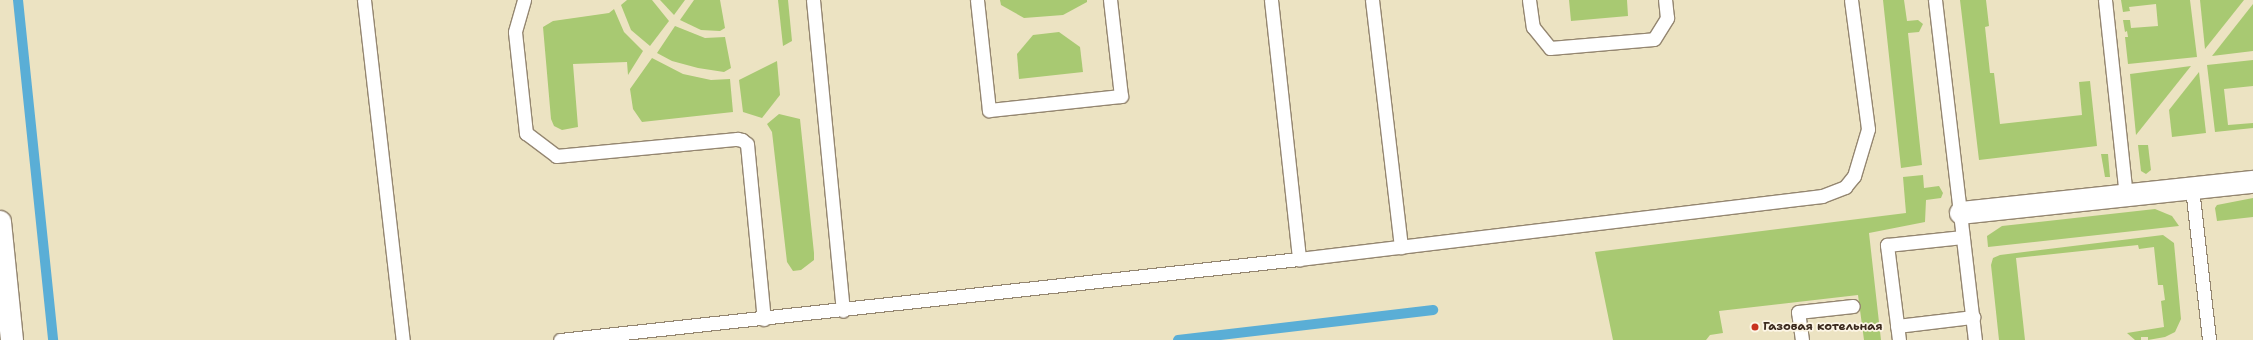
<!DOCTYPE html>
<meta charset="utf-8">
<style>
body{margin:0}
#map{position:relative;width:2253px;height:340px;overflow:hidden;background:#ece3c2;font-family:"Shantell Sans",sans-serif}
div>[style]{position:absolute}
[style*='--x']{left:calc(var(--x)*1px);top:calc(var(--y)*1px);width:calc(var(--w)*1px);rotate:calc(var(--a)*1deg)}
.green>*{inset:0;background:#a8c972}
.stream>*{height:10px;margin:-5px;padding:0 5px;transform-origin:5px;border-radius:5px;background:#5aaed6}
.roads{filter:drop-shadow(1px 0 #948670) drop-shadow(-1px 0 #948670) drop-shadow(0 1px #948670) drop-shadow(0 -1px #948670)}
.lane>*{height:13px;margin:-6.5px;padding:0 6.5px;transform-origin:6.5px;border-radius:6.5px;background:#fff}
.street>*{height:22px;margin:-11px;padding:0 11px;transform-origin:11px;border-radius:11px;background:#fff}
.secondary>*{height:22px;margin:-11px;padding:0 11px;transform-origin:11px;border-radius:11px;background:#fff}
.dots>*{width:11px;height:11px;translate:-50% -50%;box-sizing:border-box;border:2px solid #fcf5e5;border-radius:50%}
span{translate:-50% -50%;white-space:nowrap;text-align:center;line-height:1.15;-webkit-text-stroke:3.5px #fcf5e5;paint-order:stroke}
.poi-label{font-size:12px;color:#3b2a1e;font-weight:700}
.left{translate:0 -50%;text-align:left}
</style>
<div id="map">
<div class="green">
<div style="clip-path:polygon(627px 0,652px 0,669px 21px,650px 46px,631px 30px,621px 5px)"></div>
<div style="clip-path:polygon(660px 0,685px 0,674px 15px)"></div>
<div style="clip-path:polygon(694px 0,720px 0,725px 28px,720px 31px,701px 30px,680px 20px)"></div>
<div style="clip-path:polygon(778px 0,788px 0,792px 41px,783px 46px)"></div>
<div style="clip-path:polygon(1000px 0,1087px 0,1087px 2px,1063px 15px,1024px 18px,1001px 5px)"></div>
<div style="clip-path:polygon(1569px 0,1627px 0,1628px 16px,1571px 21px)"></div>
<div style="clip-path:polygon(1883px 0,1904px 0,1907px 21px,1918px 20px,1923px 24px,1919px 32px,1908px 33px,1922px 165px,1901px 168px)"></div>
<div style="clip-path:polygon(1960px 0,1986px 0,1989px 26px,1985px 27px,1990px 73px,1994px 73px,2000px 124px,2082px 115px,2079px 82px,2090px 81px,2097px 146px,1979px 160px)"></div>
<div style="clip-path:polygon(2121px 0,2190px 0,2197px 57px,2128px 64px,2125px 37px,2128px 37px,2127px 31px,2125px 32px,2123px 20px,2130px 20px,2131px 28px,2158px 26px,2156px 4px,2129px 7px,2130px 11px,2123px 12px)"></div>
<div style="clip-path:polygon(2200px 0,2244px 0,2205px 49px)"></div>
<div style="clip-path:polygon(2253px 4px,2253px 51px,2212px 56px)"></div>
<div style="clip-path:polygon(614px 9px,624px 32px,643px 51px,628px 75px,627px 62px,573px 64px,578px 127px,562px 130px,554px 126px,551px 119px,543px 27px,553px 21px,609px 13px)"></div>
<div style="clip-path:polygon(675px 26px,705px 38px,725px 37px,731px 68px,724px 72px,698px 68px,672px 61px,657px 53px)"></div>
<div style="clip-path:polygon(1059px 32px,1080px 47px,1083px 72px,1019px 79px,1017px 54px,1033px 35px)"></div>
<div style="clip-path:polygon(652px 58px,683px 74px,711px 80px,730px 79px,733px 112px,642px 122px,633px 109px,630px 89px)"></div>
<div style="clip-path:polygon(2253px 60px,2253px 86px,2224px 89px,2228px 125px,2253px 123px,2253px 128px,2215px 132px,2207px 65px)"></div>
<div style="clip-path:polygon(777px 61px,780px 95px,762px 118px,743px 112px,739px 80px)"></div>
<div style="clip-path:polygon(2191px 66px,2136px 135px,2130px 74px)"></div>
<div style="clip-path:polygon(2199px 72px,2206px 133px,2172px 137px,2169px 110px)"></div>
<div style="clip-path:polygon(779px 114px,800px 119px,814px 253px,814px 260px,801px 270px,793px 271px,787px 262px,772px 132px,767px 124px)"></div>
<div style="clip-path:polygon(2138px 145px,2148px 145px,2151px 170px,2146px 174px,2141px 171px)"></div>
<div style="clip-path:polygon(2101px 154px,2108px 154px,2110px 177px,2105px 177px)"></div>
<div style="clip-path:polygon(1923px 175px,1924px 188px,1939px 186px,1943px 193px,1941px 198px,1926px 200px,1925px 222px,1869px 233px,1881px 340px,1864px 340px,1858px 295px,1719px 311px,1723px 333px,1710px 335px,1706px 340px,1613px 340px,1595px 252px,1906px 213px,1903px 177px)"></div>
<div style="clip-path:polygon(2253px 198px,2253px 217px,2217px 221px,2215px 208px,2217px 205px)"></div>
<div style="clip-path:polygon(2155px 209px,2172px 216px,2179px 226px,1988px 247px,1987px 236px,2002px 226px)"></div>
<div style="clip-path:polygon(2163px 235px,2174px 243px,2181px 319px,2175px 332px,2165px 337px,2148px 340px,2148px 337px,2141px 337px,2141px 340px,2135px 340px,2127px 333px,2164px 327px,2161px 301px,2165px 300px,2163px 285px,2158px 285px,2154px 247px,2139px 249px,2138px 245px,2016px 258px,2025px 340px,1999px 340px,1991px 265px,1993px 258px,2000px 255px)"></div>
</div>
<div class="stream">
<div style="--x:18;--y:0;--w:342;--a:84.1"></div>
<div style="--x:1178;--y:340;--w:257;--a:-6.7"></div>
</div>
<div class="roads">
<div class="lane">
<div style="--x:364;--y:0;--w:342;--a:83.5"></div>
<div style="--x:524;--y:0;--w:33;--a:106"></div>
<div style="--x:515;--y:32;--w:102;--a:83.8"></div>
<div style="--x:526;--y:133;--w:38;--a:37"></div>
<div style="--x:556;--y:156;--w:182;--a:-5.4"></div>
<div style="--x:737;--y:139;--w:5;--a:11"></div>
<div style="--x:742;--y:140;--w:6;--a:39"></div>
<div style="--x:747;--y:144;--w:176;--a:84.5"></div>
<div style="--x:813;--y:0;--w:312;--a:84.5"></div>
<div style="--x:977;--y:0;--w:111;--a:83.8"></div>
<div style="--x:989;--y:110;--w:133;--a:-6.1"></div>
<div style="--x:1121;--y:96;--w:97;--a:-96.5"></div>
<div style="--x:1271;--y:0;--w:261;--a:83.8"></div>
<div style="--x:1372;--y:0;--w:249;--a:83.3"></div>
<div style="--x:1529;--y:0;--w:27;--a:82"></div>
<div style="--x:1533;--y:27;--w:27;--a:51"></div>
<div style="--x:1550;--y:48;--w:104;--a:-4.9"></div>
<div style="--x:1654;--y:39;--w:25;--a:-58"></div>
<div style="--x:1667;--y:18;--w:18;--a:-96"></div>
<div style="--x:1935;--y:0;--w:342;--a:83.3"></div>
<div style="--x:2105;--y:0;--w:197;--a:83.9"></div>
<div style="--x:2192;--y:188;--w:153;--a:83.6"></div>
<div style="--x:1897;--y:326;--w:77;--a:-6.8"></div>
<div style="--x:560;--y:340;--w:743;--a:-6.26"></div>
<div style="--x:1299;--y:259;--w:527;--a:-6.87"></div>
<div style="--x:1822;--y:196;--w:25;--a:-21"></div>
<div style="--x:1845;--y:187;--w:14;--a:-51"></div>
<div style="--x:1854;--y:176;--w:49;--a:-73.4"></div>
<div style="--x:1868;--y:129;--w:130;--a:-97.5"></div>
<div style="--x:1802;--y:340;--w:28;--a:-98"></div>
<div style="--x:1798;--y:312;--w:55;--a:-6.2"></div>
<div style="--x:1899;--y:340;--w:96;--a:-97.2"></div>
<div style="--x:1887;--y:245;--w:76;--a:-6"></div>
</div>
<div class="street">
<div style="--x:1961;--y:213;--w:294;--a:-6.1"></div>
</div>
<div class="secondary">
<div style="--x:0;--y:222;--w:119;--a:84.2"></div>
</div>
</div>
<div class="dots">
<div style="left:1755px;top:327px;background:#c8321e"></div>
</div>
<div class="poi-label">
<span class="left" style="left:1763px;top:327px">Газовая котельная</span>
</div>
</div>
